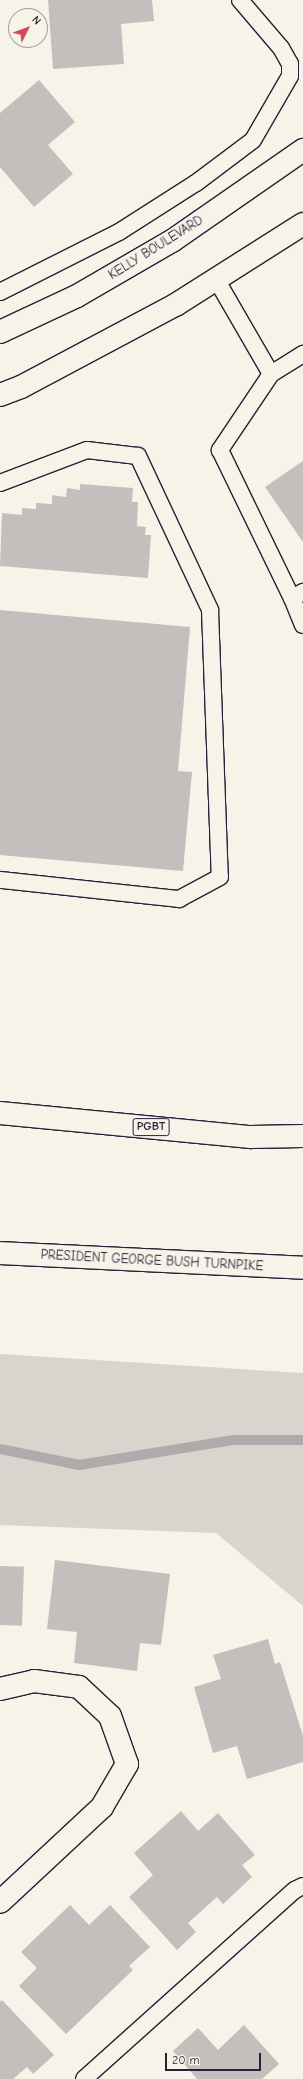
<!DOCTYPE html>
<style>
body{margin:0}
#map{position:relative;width:303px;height:2079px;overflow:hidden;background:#f7f3e8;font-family:"Comic Neue",sans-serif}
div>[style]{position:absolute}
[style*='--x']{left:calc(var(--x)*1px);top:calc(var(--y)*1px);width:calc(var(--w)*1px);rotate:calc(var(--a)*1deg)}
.green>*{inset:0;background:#d8d5cf}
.stream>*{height:10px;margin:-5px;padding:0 5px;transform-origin:5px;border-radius:5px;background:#aeabad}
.building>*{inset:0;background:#c2bfbd;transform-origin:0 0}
.roads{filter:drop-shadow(1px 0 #22223b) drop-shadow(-1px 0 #22223b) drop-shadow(0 1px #22223b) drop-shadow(0 -1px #22223b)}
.service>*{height:16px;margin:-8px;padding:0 8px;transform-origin:8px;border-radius:8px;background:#f7f3e8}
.minor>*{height:22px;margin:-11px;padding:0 11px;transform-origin:11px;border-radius:11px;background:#f7f3e8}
.secondary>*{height:22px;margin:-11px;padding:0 11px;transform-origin:11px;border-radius:11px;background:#f7f3e8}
.motorway>*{height:22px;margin:-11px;padding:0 11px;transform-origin:11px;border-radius:11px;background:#f7f3e8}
span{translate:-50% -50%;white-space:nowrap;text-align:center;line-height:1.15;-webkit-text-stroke:4px #f7f3e8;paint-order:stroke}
.shield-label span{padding:1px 3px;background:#f7f3e8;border:1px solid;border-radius:3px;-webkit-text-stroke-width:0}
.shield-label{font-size:12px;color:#22223b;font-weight:700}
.street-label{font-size:13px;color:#22223b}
.north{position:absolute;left:8px;top:8px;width:40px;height:40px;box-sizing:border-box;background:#f7f3e8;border:1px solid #a29fa3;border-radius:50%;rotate:48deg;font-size:11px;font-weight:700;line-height:16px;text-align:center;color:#22223b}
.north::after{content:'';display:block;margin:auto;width:14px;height:18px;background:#d1495b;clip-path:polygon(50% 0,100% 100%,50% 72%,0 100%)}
.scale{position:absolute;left:165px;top:2053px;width:96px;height:18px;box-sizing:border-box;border:2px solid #22223b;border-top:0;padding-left:5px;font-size:12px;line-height:14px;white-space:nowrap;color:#22223b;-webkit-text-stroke:3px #f7f3e8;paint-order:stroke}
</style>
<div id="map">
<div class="green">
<div style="clip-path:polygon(0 1354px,303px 1373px,303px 1606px,216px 1533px,0 1525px)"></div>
</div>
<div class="stream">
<div style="--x:0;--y:1449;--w:81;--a:11.4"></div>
<div style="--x:79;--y:1465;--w:157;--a:-9.2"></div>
<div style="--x:234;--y:1440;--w:69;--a:0"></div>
</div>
<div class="building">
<div style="clip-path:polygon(48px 0,152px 0,154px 21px,121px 24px,124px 64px,53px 69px)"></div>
<div style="clip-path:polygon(39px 80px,75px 122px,48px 145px,73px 174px,34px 207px,0 167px,0 113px)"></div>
<div style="clip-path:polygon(303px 461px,303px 542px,265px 487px)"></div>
<div style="clip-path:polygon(80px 484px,133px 488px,132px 502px,138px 502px,137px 526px,146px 527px,145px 535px,151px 535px,148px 578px,0 566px,2px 513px,22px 515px,22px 508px,36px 509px,36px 503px,52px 504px,52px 495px,66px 497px,67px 488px,80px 490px)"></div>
<div style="clip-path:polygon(0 610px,190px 627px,178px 771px,192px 772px,183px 871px,0 855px)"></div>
<div style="clip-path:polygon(55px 1560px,170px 1574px,161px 1645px,140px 1643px,137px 1671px,74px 1663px,77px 1632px,47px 1629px)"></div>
<div style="left:0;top:1566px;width:24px;height:59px;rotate:2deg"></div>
<div style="clip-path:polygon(268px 1639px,275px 1664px,280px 1662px,303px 1736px,303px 1762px,247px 1779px,237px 1746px,213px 1753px,194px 1687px,221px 1679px,213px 1655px)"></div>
<div style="clip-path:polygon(181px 1811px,198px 1831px,218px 1813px,255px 1855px,242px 1865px,252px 1877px,223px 1904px,217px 1897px,188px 1923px,196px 1932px,177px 1950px,129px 1897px,153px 1875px,134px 1853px)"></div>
<div style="clip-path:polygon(70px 1905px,89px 1925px,110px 1905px,150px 1947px,129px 1966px,133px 1970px,66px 2034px,19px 1986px,37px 1968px,21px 1952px)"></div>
<div style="clip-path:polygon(2px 2000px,54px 2055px,33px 2074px,27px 2067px,13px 2079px,0 2079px,0 2002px)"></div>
<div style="clip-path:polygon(244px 2025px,279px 2064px,262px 2079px,197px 2079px,173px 2051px,198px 2028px,218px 2050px)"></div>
</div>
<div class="roads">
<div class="service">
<div style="--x:216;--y:279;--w:110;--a:59.9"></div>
<div style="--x:271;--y:374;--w:38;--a:-32"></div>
<div style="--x:0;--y:292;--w:133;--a:-26.8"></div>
<div style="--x:119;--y:232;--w:91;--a:-32.5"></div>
<div style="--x:196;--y:183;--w:71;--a:-37"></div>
<div style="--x:253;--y:140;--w:74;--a:-60"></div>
<div style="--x:290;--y:76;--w:12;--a:-90"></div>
<div style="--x:290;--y:64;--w:18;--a:-119"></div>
<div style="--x:281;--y:48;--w:63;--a:-130.5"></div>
<div style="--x:271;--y:374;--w:92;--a:123.9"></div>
<div style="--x:220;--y:450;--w:165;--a:64.1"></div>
<div style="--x:292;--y:598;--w:13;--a:-29"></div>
<div style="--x:0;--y:483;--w:93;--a:-20.8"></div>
<div style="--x:87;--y:450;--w:51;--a:6.7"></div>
<div style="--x:138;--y:456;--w:170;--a:64.9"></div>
<div style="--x:210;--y:610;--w:267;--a:87.9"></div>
<div style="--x:220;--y:877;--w:47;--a:151.8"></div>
<div style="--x:179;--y:899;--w:180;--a:-173.9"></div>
<div style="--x:292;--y:598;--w:29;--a:68"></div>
<div style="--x:84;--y:2079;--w:283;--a:-41.9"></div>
<div style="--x:295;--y:1890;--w:9;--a:-27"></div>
</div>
<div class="minor">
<div style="--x:0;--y:1689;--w:35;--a:-13"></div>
<div style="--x:34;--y:1681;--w:45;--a:7.6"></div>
<div style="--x:79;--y:1687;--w:42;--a:43.1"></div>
<div style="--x:110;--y:1716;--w:51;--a:70.5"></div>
<div style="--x:127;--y:1764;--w:50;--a:120.2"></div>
<div style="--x:102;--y:1807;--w:139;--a:137"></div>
</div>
<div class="secondary">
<div style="--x:0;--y:332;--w:85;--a:-25.1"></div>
<div style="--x:77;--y:296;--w:110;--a:-30.1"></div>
<div style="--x:172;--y:241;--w:160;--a:-34.8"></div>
<div style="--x:0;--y:395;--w:22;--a:-21"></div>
<div style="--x:21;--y:387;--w:177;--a:-28"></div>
<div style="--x:177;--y:304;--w:149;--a:-32.4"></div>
</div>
<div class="motorway">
<div style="--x:0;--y:1113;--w:252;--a:5.5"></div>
<div style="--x:251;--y:1137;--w:52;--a:-1.1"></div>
<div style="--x:0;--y:1253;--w:303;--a:2.8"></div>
</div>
</div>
<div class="shield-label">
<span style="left:151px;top:1127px">PGBT</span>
</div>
<div class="street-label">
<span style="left:156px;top:248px;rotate:-32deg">KELLY BOULEVARD</span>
<span style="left:152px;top:1261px;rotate:3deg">PRESIDENT GEORGE BUSH TURNPIKE</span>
</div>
<div class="north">N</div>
<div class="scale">20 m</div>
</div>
